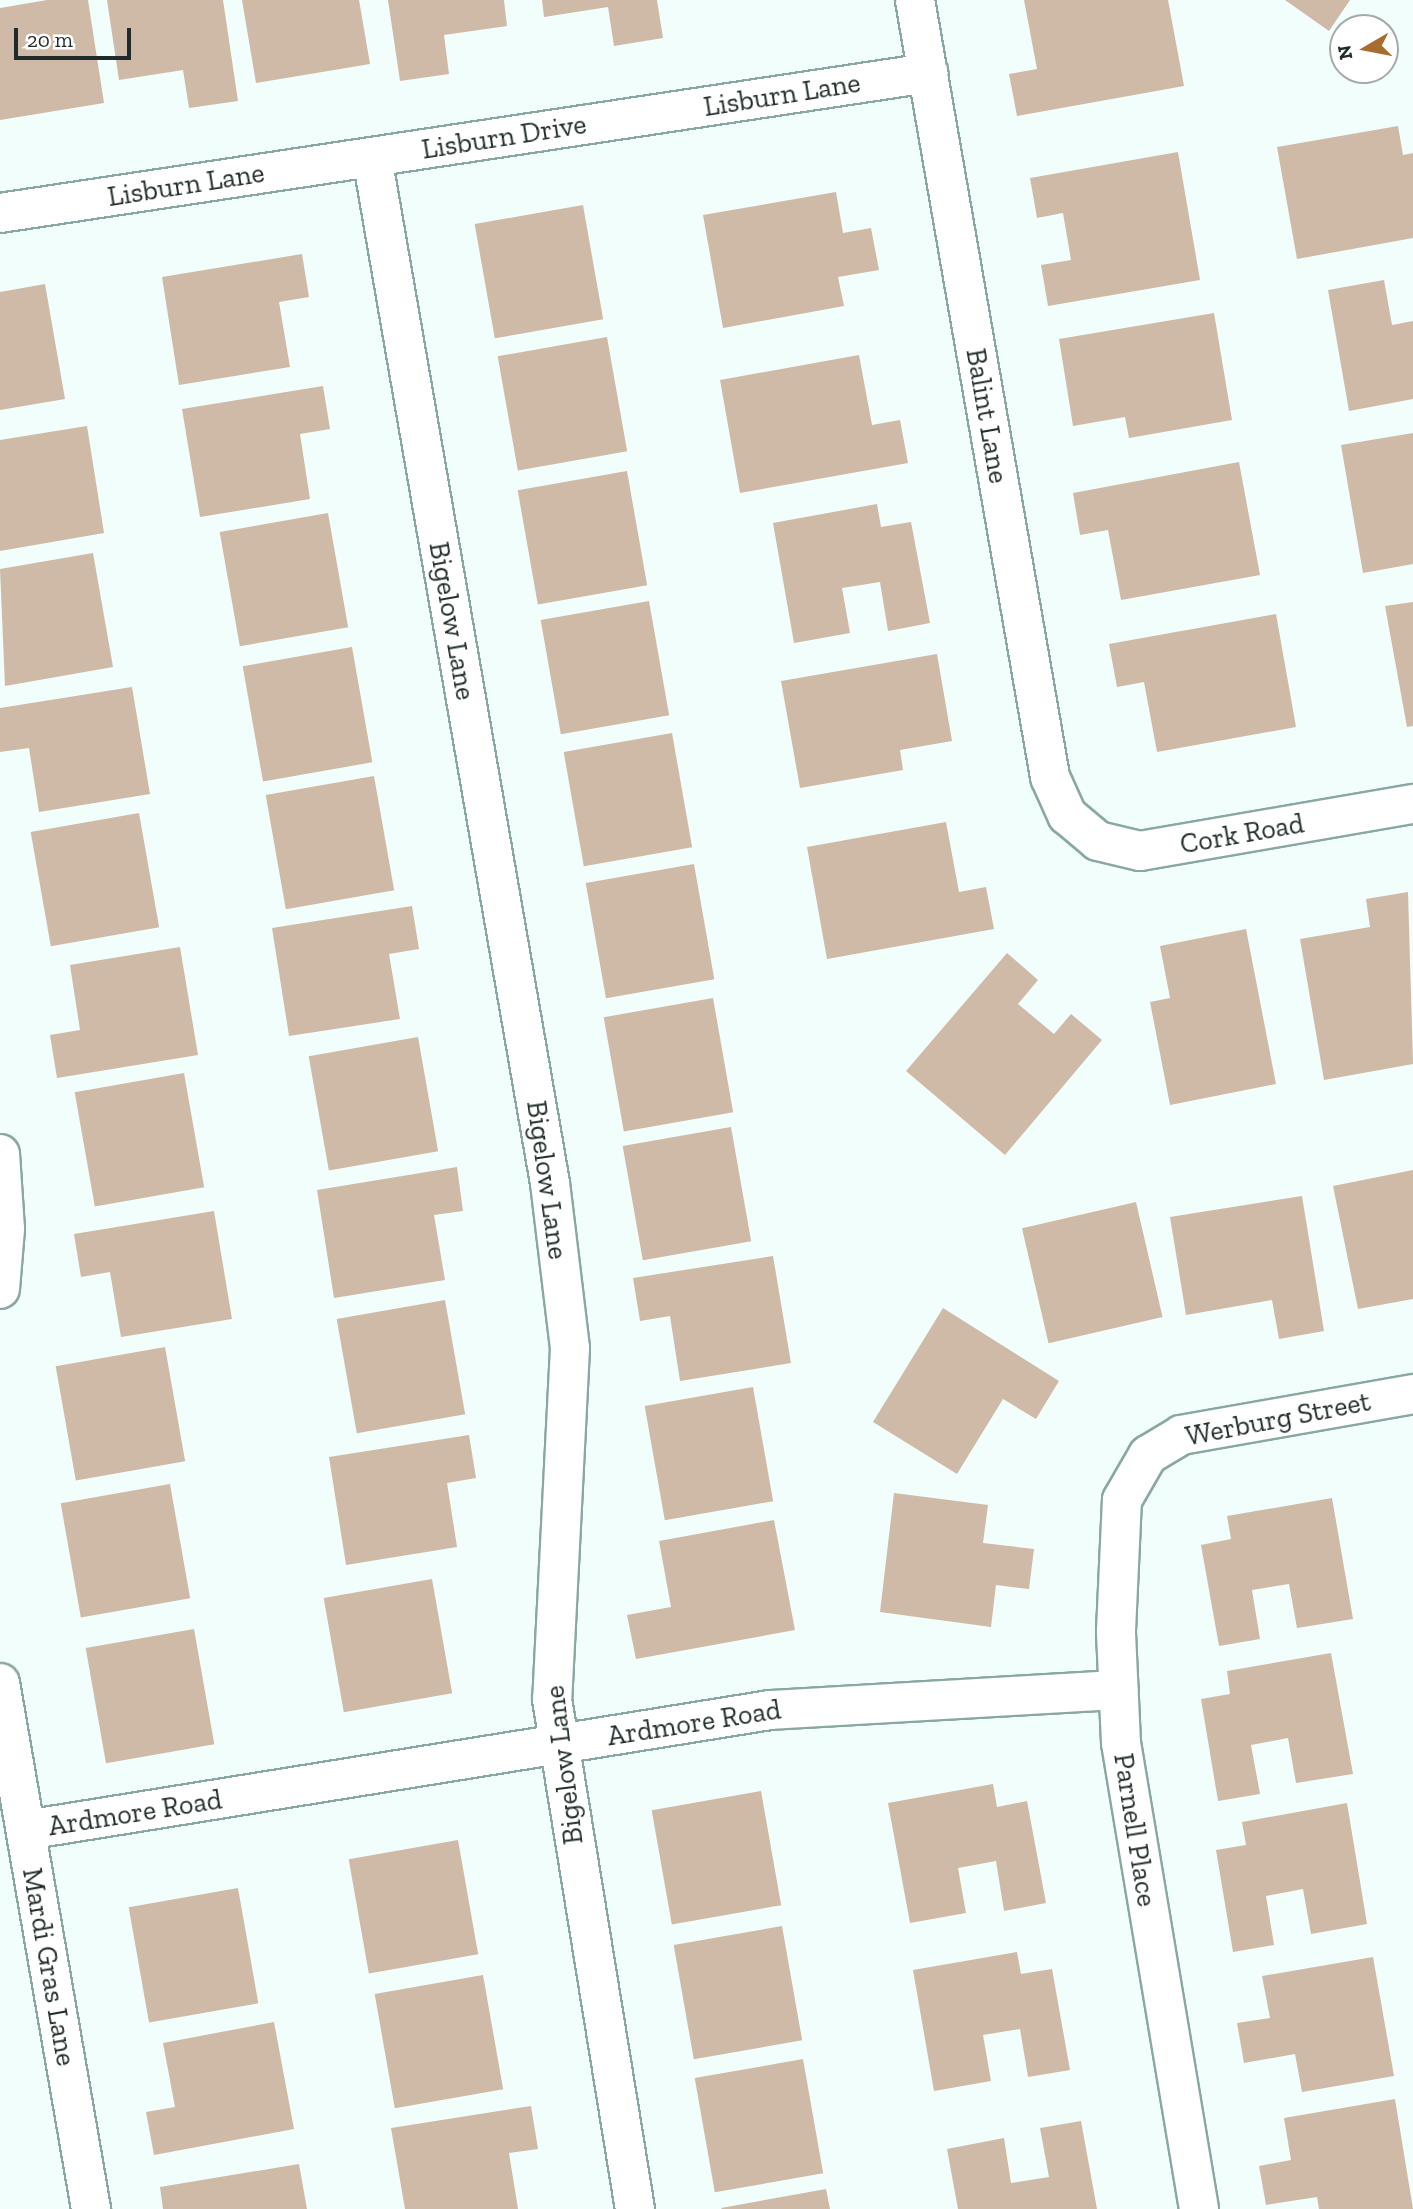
<!DOCTYPE html>
<style>
body{margin:0}
#map{position:relative;width:1413px;height:2209px;overflow:hidden;background:#f1fefc;font-family:"Zilla Slab",serif}
div>[style]{position:absolute}
[style*='--x']{left:calc(var(--x)*1px);top:calc(var(--y)*1px);width:calc(var(--w)*1px);rotate:calc(var(--a)*1deg)}
.building>*{inset:0;background:#cfb9a7;transform-origin:0 0}
.roads{filter:drop-shadow(2px 0 #8aa8a3) drop-shadow(-2px 0 #8aa8a3) drop-shadow(0 2px #8aa8a3) drop-shadow(0 -2px #8aa8a3)}
.street>*{height:38px;margin:-19px;padding:0 19px;transform-origin:19px;border-radius:19px;background:#fff}
span{translate:-50% -50%;white-space:nowrap;text-align:center;line-height:1.15;-webkit-text-stroke:5px #fff;paint-order:stroke}
.street-label{font-size:28px;color:#1f2b29}
.north{position:absolute;left:1329px;top:14px;width:70px;height:70px;box-sizing:border-box;background:#fff;border:2px solid #a5aaa9;border-radius:50%;rotate:260deg;font-size:19px;font-weight:700;line-height:28px;text-align:center;color:#1f2b29}
.north::after{content:'';display:block;margin:auto;width:24px;height:32px;background:#a96c30;clip-path:polygon(50% 0,100% 100%,50% 72%,0 100%)}
.scale{position:absolute;left:14px;top:28px;width:117px;height:32px;box-sizing:border-box;border:4px solid #1f2b29;border-top:0;padding-left:9px;font-size:21px;line-height:24px;white-space:nowrap;color:#1f2b29;-webkit-text-stroke:5px #fff;paint-order:stroke}
</style>
<div id="map">
<div class="building">
<div style="clip-path:polygon(47px 0,88px 0,104px 103px,0 120px,0 8px)"></div>
<div style="clip-path:polygon(107px 0,223px 0,238px 101px,189px 108px,183px 70px,119px 80px)"></div>
<div style="clip-path:polygon(242px 0,359px 0,370px 64px,256px 83px)"></div>
<div style="clip-path:polygon(388px 0,504px 0,507px 26px,444px 35px,449px 74px,400px 81px)"></div>
<div style="clip-path:polygon(542px 0,657px 0,663px 38px,614px 46px,608px 7px,544px 17px)"></div>
<div style="clip-path:polygon(1024px 0,1168px 0,1184px 86px,1017px 116px,1009px 74px,1037px 69px)"></div>
<div style="clip-path:polygon(1285px 0,1350px 0,1329px 31px)"></div>
<div style="clip-path:polygon(1398px 126px,1403px 155px,1413px 153px,1413px 238px,1297px 259px,1277px 147px)"></div>
<div style="clip-path:polygon(1178px 152px,1200px 280px,1048px 306px,1041px 265px,1071px 260px,1063px 213px,1037px 218px,1030px 178px)"></div>
<div style="clip-path:polygon(836px 192px,843px 233px,871px 228px,879px 270px,838px 277px,844px 306px,723px 328px,703px 215px)"></div>
<div style="left:583px;top:205px;width:116px;height:110px;rotate:80deg"></div>
<div style="clip-path:polygon(302px 254px,309px 297px,279px 302px,290px 367px,179px 385px,162px 277px)"></div>
<div style="clip-path:polygon(1384px 280px,1392px 325px,1413px 321px,1413px 399px,1349px 411px,1328px 290px)"></div>
<div style="clip-path:polygon(45px 284px,65px 399px,0 410px,0 292px)"></div>
<div style="clip-path:polygon(1214px 313px,1232px 420px,1129px 438px,1125px 417px,1073px 426px,1059px 339px)"></div>
<div style="left:607px;top:337px;width:116px;height:111px;rotate:80deg"></div>
<div style="clip-path:polygon(859px 355px,872px 425px,900px 420px,908px 463px,740px 493px,720px 380px)"></div>
<div style="clip-path:polygon(323px 386px,330px 429px,300px 434px,310px 499px,200px 517px,182px 409px)"></div>
<div style="clip-path:polygon(87px 426px,104px 533px,0 551px,0 440px)"></div>
<div style="clip-path:polygon(1413px 433px,1413px 564px,1363px 573px,1341px 445px)"></div>
<div style="clip-path:polygon(1239px 462px,1260px 575px,1121px 600px,1108px 530px,1080px 535px,1073px 493px)"></div>
<div style="left:627px;top:471px;width:116px;height:111px;rotate:80deg"></div>
<div style="clip-path:polygon(877px 504px,881px 527px,911px 522px,930px 623px,888px 631px,880px 582px,842px 588px,850px 633px,794px 643px,773px 523px)"></div>
<div style="left:328px;top:513px;width:116px;height:110px;rotate:80deg"></div>
<div style="clip-path:polygon(93px 553px,113px 667px,5px 686px,0 569px)"></div>
<div style="left:649px;top:601px;width:116px;height:110px;rotate:80deg"></div>
<div style="clip-path:polygon(1413px 602px,1413px 726px,1407px 727px,1385px 606px)"></div>
<div style="clip-path:polygon(1276px 614px,1296px 727px,1157px 752px,1144px 682px,1117px 687px,1109px 644px)"></div>
<div style="left:352px;top:647px;width:117px;height:111px;rotate:80deg"></div>
<div style="clip-path:polygon(937px 654px,952px 741px,900px 750px,903px 770px,800px 788px,781px 681px)"></div>
<div style="clip-path:polygon(132px 687px,150px 794px,39px 812px,29px 748px,0 752px,0 708px)"></div>
<div style="left:672px;top:733px;width:116px;height:110px;rotate:80deg"></div>
<div style="left:374px;top:776px;width:116px;height:110px;rotate:80deg"></div>
<div style="left:139px;top:813px;width:116px;height:110px;rotate:80deg"></div>
<div style="clip-path:polygon(946px 822px,959px 892px,986px 887px,994px 929px,827px 959px,807px 847px)"></div>
<div style="left:694px;top:864px;width:117px;height:110px;rotate:80deg"></div>
<div style="clip-path:polygon(1408px 892px,1413px 1064px,1324px 1080px,1300px 939px,1370px 927px,1366px 899px)"></div>
<div style="clip-path:polygon(412px 906px,419px 949px,389px 954px,400px 1019px,289px 1036px,272px 928px)"></div>
<div style="clip-path:polygon(1246px 929px,1276px 1084px,1170px 1105px,1150px 1002px,1170px 998px,1160px 946px)"></div>
<div style="clip-path:polygon(180px 947px,198px 1055px,57px 1078px,50px 1035px,80px 1030px,70px 965px)"></div>
<div style="clip-path:polygon(1007px 953px,1038px 980px,1018px 1004px,1054px 1034px,1071px 1014px,1102px 1040px,1005px 1155px,906px 1071px)"></div>
<div style="left:713px;top:998px;width:116px;height:111px;rotate:80deg"></div>
<div style="left:418px;top:1037px;width:116px;height:111px;rotate:80deg"></div>
<div style="left:184px;top:1073px;width:116px;height:111px;rotate:80deg"></div>
<div style="left:731px;top:1127px;width:116px;height:110px;rotate:80deg"></div>
<div style="clip-path:polygon(457px 1167px,463px 1211px,434px 1215px,445px 1280px,334px 1298px,317px 1190px)"></div>
<div style="clip-path:polygon(1413px 1170px,1413px 1299px,1358px 1309px,1333px 1186px)"></div>
<div style="clip-path:polygon(1302px 1196px,1324px 1331px,1279px 1339px,1272px 1300px,1186px 1315px,1170px 1217px)"></div>
<div style="left:1136px;top:1202px;width:118px;height:117px;rotate:77deg"></div>
<div style="clip-path:polygon(214px 1211px,232px 1319px,121px 1337px,110px 1272px,81px 1277px,74px 1234px)"></div>
<div style="clip-path:polygon(773px 1256px,791px 1363px,680px 1381px,670px 1316px,640px 1321px,633px 1278px)"></div>
<div style="left:445px;top:1300px;width:116px;height:110px;rotate:80deg"></div>
<div style="clip-path:polygon(943px 1308px,1059px 1381px,1036px 1419px,1003px 1399px,957px 1474px,873px 1422px)"></div>
<div style="left:165px;top:1347px;width:116px;height:111px;rotate:80deg"></div>
<div style="left:753px;top:1387px;width:116px;height:110px;rotate:80deg"></div>
<div style="clip-path:polygon(469px 1435px,476px 1478px,447px 1483px,457px 1547px,346px 1565px,329px 1457px)"></div>
<div style="left:170px;top:1484px;width:116px;height:111px;rotate:80deg"></div>
<div style="clip-path:polygon(894px 1493px,988px 1505px,983px 1543px,1034px 1549px,1029px 1589px,996px 1585px,991px 1627px,880px 1612px)"></div>
<div style="clip-path:polygon(1332px 1498px,1353px 1619px,1297px 1628px,1289px 1584px,1252px 1590px,1260px 1639px,1219px 1646px,1201px 1545px,1231px 1539px,1227px 1516px)"></div>
<div style="clip-path:polygon(774px 1520px,795px 1630px,636px 1659px,627px 1615px,671px 1607px,659px 1541px)"></div>
<div style="left:432px;top:1579px;width:116px;height:110px;rotate:80deg"></div>
<div style="left:194px;top:1629px;width:117px;height:110px;rotate:80deg"></div>
<div style="clip-path:polygon(1331px 1653px,1353px 1774px,1296px 1783px,1288px 1738px,1251px 1745px,1260px 1794px,1218px 1801px,1201px 1699px,1230px 1694px,1227px 1671px)"></div>
<div style="clip-path:polygon(993px 1784px,997px 1807px,1027px 1801px,1046px 1903px,1004px 1911px,996px 1861px,958px 1868px,966px 1913px,910px 1923px,888px 1803px)"></div>
<div style="left:761px;top:1791px;width:116px;height:111px;rotate:80deg"></div>
<div style="clip-path:polygon(1347px 1803px,1367px 1924px,1311px 1934px,1303px 1889px,1266px 1896px,1274px 1945px,1233px 1952px,1216px 1850px,1246px 1845px,1242px 1822px)"></div>
<div style="left:458px;top:1840px;width:116px;height:111px;rotate:80deg"></div>
<div style="left:238px;top:1888px;width:117px;height:111px;rotate:80deg"></div>
<div style="left:782px;top:1926px;width:116px;height:110px;rotate:80deg"></div>
<div style="clip-path:polygon(1017px 1952px,1021px 1974px,1052px 1969px,1070px 2070px,1028px 2077px,1020px 2029px,983px 2035px,991px 2081px,934px 2091px,913px 1970px)"></div>
<div style="clip-path:polygon(1373px 1957px,1394px 2076px,1302px 2092px,1295px 2054px,1244px 2063px,1237px 2023px,1270px 2018px,1262px 1976px)"></div>
<div style="left:483px;top:1975px;width:116px;height:110px;rotate:80deg"></div>
<div style="clip-path:polygon(274px 2022px,294px 2129px,154px 2155px,146px 2112px,175px 2107px,163px 2043px)"></div>
<div style="left:803px;top:2059px;width:116px;height:110px;rotate:80deg"></div>
<div style="clip-path:polygon(1395px 2099px,1413px 2209px,1319px 2209px,1317px 2197px,1266px 2205px,1259px 2166px,1291px 2160px,1284px 2118px)"></div>
<div style="clip-path:polygon(531px 2106px,538px 2149px,509px 2153px,518px 2209px,405px 2209px,391px 2128px)"></div>
<div style="clip-path:polygon(1081px 2121px,1097px 2209px,958px 2209px,947px 2149px,1004px 2138px,1011px 2183px,1049px 2177px,1040px 2128px)"></div>
<div style="clip-path:polygon(299px 2164px,307px 2209px,163px 2209px,160px 2187px)"></div>
<div style="clip-path:polygon(826px 2189px,830px 2209px,722px 2209px,721px 2208px)"></div>
</div>
<div class="roads">
<div class="street">
<div style="--x:915;--y:0;--w:789;--a:80.14"></div>
<div style="--x:1050;--y:777;--w:42;--a:65.9"></div>
<div style="--x:1067;--y:815;--w:40;--a:40"></div>
<div style="--x:1098;--y:841;--w:43;--a:13.4"></div>
<div style="--x:1140;--y:851;--w:277;--a:-9.8"></div>
<div style="--x:372;--y:157;--w:1041;--a:80.16"></div>
<div style="--x:550;--y:1183;--w:166;--a:83.1"></div>
<div style="--x:570;--y:1348;--w:351;--a:92.9"></div>
<div style="--x:552;--y:1699;--w:517;--a:80.76"></div>
<div style="--x:0;--y:213;--w:939;--a:-8.58"></div>
<div style="--x:0;--y:1154;--w:75;--a:86.2"></div>
<div style="--x:5;--y:1229;--w:60;--a:94.8"></div>
<div style="--x:0;--y:1683;--w:534;--a:80.18"></div>
<div style="--x:26;--y:1830;--w:754;--a:-9.16"></div>
<div style="--x:770;--y:1710;--w:349;--a:-3.3"></div>
<div style="--x:1199;--y:2209;--w:472;--a:-99.5"></div>
<div style="--x:1121;--y:1743;--w:112;--a:-92.6"></div>
<div style="--x:1116;--y:1631;--w:131;--a:-87.4"></div>
<div style="--x:1122;--y:1500;--w:52;--a:-60"></div>
<div style="--x:1148;--y:1455;--w:39;--a:-31"></div>
<div style="--x:1181;--y:1435;--w:236;--a:-10"></div>
</div>
</div>
<div class="street-label">
<span style="left:782px;top:95px;rotate:-9deg">Lisburn Lane</span>
<span style="left:504px;top:137px;rotate:-9deg">Lisburn Drive</span>
<span style="left:186px;top:185px;rotate:-9deg">Lisburn Lane</span>
<span style="left:987px;top:416px;rotate:80deg">Balint Lane</span>
<span style="left:452px;top:621px;rotate:80deg">Bigelow Lane</span>
<span style="left:1242px;top:834px;rotate:-10deg">Cork Road</span>
<span style="left:547px;top:1180px;rotate:82deg">Bigelow Lane</span>
<span style="left:1278px;top:1419px;rotate:-11deg">Werburg Street</span>
<span style="left:694px;top:1723px;rotate:-9deg">Ardmore Road</span>
<span style="left:564px;top:1765px;rotate:-97deg">Bigelow Lane</span>
<span style="left:135px;top:1813px;rotate:-9deg">Ardmore Road</span>
<span style="left:1135px;top:1830px;rotate:81deg">Parnell Place</span>
<span style="left:49px;top:1967px;rotate:80deg">Mardi Gras Lane</span>
</div>
<div class="north">N</div>
<div class="scale">20 m</div>
</div>
